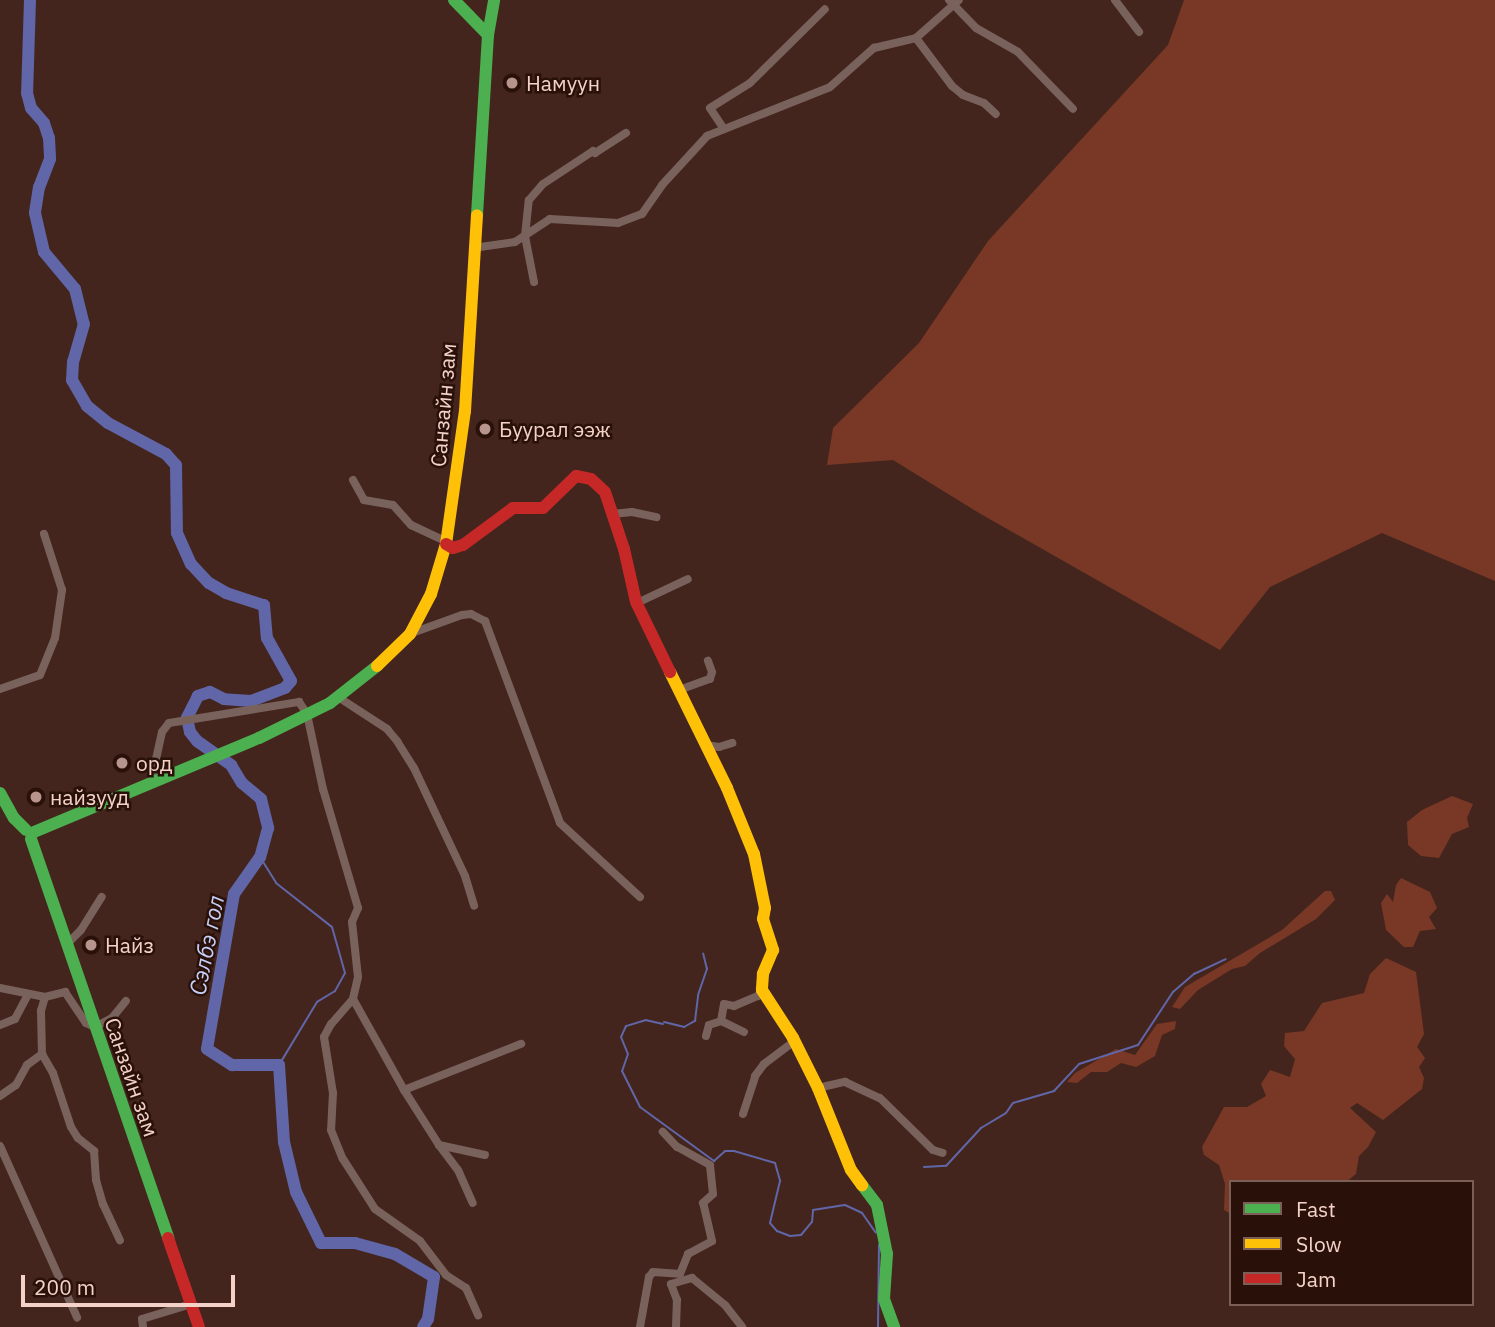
<!DOCTYPE html>
<meta charset="utf-8">
<style>
body{margin:0}
#map{position:relative;width:1495px;height:1327px;overflow:hidden;background:#43251d;font-family:"IBM Plex Sans",sans-serif}
div>[style]{position:absolute}
[style*='--x']{left:calc(var(--x)*1px);top:calc(var(--y)*1px);width:calc(var(--w)*1px);rotate:calc(var(--a)*1deg)}
.green>*{inset:0;background:#793825}
.stream>*{height:2px;margin:-1px;padding:0 1px;transform-origin:1px;border-radius:1px;background:#6066a7}
.river>*{height:12px;margin:-6px;padding:0 6px;transform-origin:6px;border-radius:6px;background:#6066a7}
.street>*{height:8px;margin:-4px;padding:0 4px;transform-origin:4px;border-radius:4px;background:#79625c}
.fast>*{height:12px;margin:-6px;padding:0 6px;transform-origin:6px;border-radius:6px;background:#4caf50}
.slow>*{height:12px;margin:-6px;padding:0 6px;transform-origin:6px;border-radius:6px;background:#ffc107}
.jam>*{height:12px;margin:-6px;padding:0 6px;transform-origin:6px;border-radius:6px;background:#c62828}
.dots>*{width:19px;height:19px;translate:-50% -50%;box-sizing:border-box;border:4px solid #29110a;border-radius:50%}
span{translate:-50% -50%;white-space:nowrap;text-align:center;line-height:1.15;-webkit-text-stroke:5px #29110a;paint-order:stroke}
.poi-label{font-size:21px;color:#f5d2c7}
.left{translate:0 -50%;text-align:left}
.street-label{font-size:21px;color:#f5d2c7}
.water-label{font-size:23px;color:#c7cff8;font-style:italic}
.legend{position:absolute;left:1229px;top:1180px;width:245px;height:126px;box-sizing:border-box;background:#29110a;border:2px solid #7b5e56;margin:0;padding:9px 12px;list-style:none;font-size:21px;color:#f5d2c7}
.legend li{display:flex;align-items:center;gap:14px;height:35px}
.legend b{width:35px;border:2px solid #7b5e56}
.scale{position:absolute;left:21px;top:1275px;width:214px;height:32px;box-sizing:border-box;border:4px solid #f5d2c7;border-top:0;padding-left:9px;font-size:21px;line-height:24px;white-space:nowrap;color:#f5d2c7;-webkit-text-stroke:5px #29110a;paint-order:stroke}
</style>
<div id="map">
<div class="green">
<div style="clip-path:polygon(1184px 0,1495px 0,1495px 581px,1382px 533px,1270px 587px,1220px 650px,979px 513px,893px 460px,827px 465px,833px 428px,919px 343px,988px 241px,1168px 45px)"></div>
<div style="clip-path:polygon(1452px 796px,1473px 804px,1467px 818px,1469px 827px,1452px 834px,1439px 858px,1421px 856px,1408px 845px,1407px 822px,1422px 810px)"></div>
<div style="clip-path:polygon(1401px 878px,1430px 892px,1437px 908px,1429px 917px,1436px 929px,1420px 931px,1413px 947px,1404px 947px,1386px 930px,1381px 903px,1387px 894px,1393px 902px,1396px 885px)"></div>
<div style="clip-path:polygon(1325px 891px,1331px 891px,1335px 900px,1316px 919px,1260px 953px,1245px 966px,1232px 969px,1198px 990px,1180px 1009px,1172px 1007px,1185px 987px,1282px 930px)"></div>
<div style="clip-path:polygon(1386px 958px,1416px 972px,1424px 1034px,1417px 1047px,1425px 1058px,1419px 1067px,1424px 1078px,1422px 1089px,1383px 1120px,1357px 1103px,1350px 1108px,1376px 1132px,1368px 1147px,1359px 1156px,1356px 1174px,1346px 1182px,1231px 1182px,1231px 1214px,1224px 1210px,1225px 1184px,1219px 1165px,1204px 1155px,1202px 1147px,1224px 1107px,1247px 1107px,1266px 1096px,1261px 1084px,1270px 1070px,1290px 1077px,1295px 1059px,1284px 1046px,1285px 1033px,1304px 1031px,1322px 1003px,1364px 993px,1370px 974px)"></div>
<div style="clip-path:polygon(1176px 1021px,1175px 1029px,1162px 1035px,1155px 1056px,1136px 1067px,1121px 1063px,1107px 1072px,1091px 1072px,1077px 1083px,1067px 1082px,1075px 1073px,1116px 1049px,1135px 1055px,1157px 1024px)"></div>
</div>
<div class="stream">
<div style="--x:260;--y:857;--w:31;--a:58"></div>
<div style="--x:276;--y:883;--w:71;--a:38.2"></div>
<div style="--x:332;--y:927;--w:48;--a:74.2"></div>
<div style="--x:345;--y:973;--w:21;--a:119"></div>
<div style="--x:335;--y:991;--w:21;--a:149"></div>
<div style="--x:317;--y:1002;--w:74;--a:121.1"></div>
<div style="--x:664;--y:1022;--w:21;--a:14"></div>
<div style="--x:684;--y:1027;--w:13;--a:-29"></div>
<div style="--x:695;--y:1021;--w:26;--a:-83"></div>
<div style="--x:698;--y:995;--w:28;--a:-71"></div>
<div style="--x:707;--y:969;--w:16;--a:-104"></div>
<div style="--x:663;--y:1024;--w:17;--a:-167"></div>
<div style="--x:646;--y:1020;--w:21;--a:163"></div>
<div style="--x:626;--y:1026;--w:12;--a:114"></div>
<div style="--x:621;--y:1037;--w:18;--a:68"></div>
<div style="--x:628;--y:1054;--w:18;--a:109"></div>
<div style="--x:622;--y:1071;--w:40;--a:63.4"></div>
<div style="--x:640;--y:1107;--w:92;--a:36.1"></div>
<div style="--x:714;--y:1161;--w:15;--a:-42"></div>
<div style="--x:725;--y:1151;--w:9;--a:0"></div>
<div style="--x:734;--y:1151;--w:43;--a:16.3"></div>
<div style="--x:775;--y:1163;--w:19;--a:74"></div>
<div style="--x:780;--y:1181;--w:43;--a:103.4"></div>
<div style="--x:770;--y:1223;--w:11;--a:49"></div>
<div style="--x:777;--y:1231;--w:14;--a:21"></div>
<div style="--x:790;--y:1236;--w:11;--a:-5"></div>
<div style="--x:801;--y:1235;--w:17;--a:-50"></div>
<div style="--x:812;--y:1222;--w:12;--a:-85"></div>
<div style="--x:813;--y:1210;--w:32;--a:-9"></div>
<div style="--x:845;--y:1205;--w:19;--a:25"></div>
<div style="--x:862;--y:1213;--w:24;--a:55"></div>
<div style="--x:924;--y:1167;--w:22;--a:-3"></div>
<div style="--x:946;--y:1166;--w:52;--a:-47.4"></div>
<div style="--x:981;--y:1128;--w:29;--a:-31"></div>
<div style="--x:1006;--y:1113;--w:12;--a:-55"></div>
<div style="--x:1013;--y:1103;--w:43;--a:-16.3"></div>
<div style="--x:1054;--y:1091;--w:37;--a:-47"></div>
<div style="--x:1079;--y:1064;--w:62;--a:-17.9"></div>
<div style="--x:1138;--y:1045;--w:64;--a:-56.6"></div>
<div style="--x:1173;--y:992;--w:28;--a:-41"></div>
<div style="--x:1194;--y:974;--w:35;--a:-25"></div>
<div style="--x:878;--y:1327;--w:82;--a:-89.3"></div>
</div>
<div class="river">
<div style="--x:30;--y:0;--w:93;--a:91.8"></div>
<div style="--x:27;--y:93;--w:16;--a:75"></div>
<div style="--x:31;--y:108;--w:20;--a:49"></div>
<div style="--x:44;--y:123;--w:16;--a:72"></div>
<div style="--x:49;--y:138;--w:21;--a:87"></div>
<div style="--x:50;--y:159;--w:30;--a:111"></div>
<div style="--x:39;--y:187;--w:26;--a:99"></div>
<div style="--x:35;--y:213;--w:40;--a:77"></div>
<div style="--x:44;--y:252;--w:48;--a:50"></div>
<div style="--x:75;--y:289;--w:36;--a:76"></div>
<div style="--x:84;--y:324;--w:40;--a:106"></div>
<div style="--x:73;--y:362;--w:18;--a:93"></div>
<div style="--x:72;--y:380;--w:30;--a:60"></div>
<div style="--x:87;--y:406;--w:27;--a:39"></div>
<div style="--x:108;--y:423;--w:66;--a:28.1"></div>
<div style="--x:166;--y:454;--w:15;--a:48"></div>
<div style="--x:176;--y:465;--w:68;--a:89.2"></div>
<div style="--x:177;--y:533;--w:34;--a:66"></div>
<div style="--x:191;--y:564;--w:26;--a:47"></div>
<div style="--x:209;--y:583;--w:20;--a:30"></div>
<div style="--x:226;--y:593;--w:40;--a:18"></div>
<div style="--x:264;--y:605;--w:33;--a:85"></div>
<div style="--x:267;--y:638;--w:49;--a:60.8"></div>
<div style="--x:291;--y:681;--w:9;--a:131"></div>
<div style="--x:285;--y:688;--w:36;--a:159"></div>
<div style="--x:251;--y:701;--w:27;--a:-176"></div>
<div style="--x:224;--y:699;--w:16;--a:-153"></div>
<div style="--x:210;--y:692;--w:13;--a:162"></div>
<div style="--x:198;--y:696;--w:25;--a:117"></div>
<div style="--x:187;--y:718;--w:14;--a:78"></div>
<div style="--x:190;--y:732;--w:11;--a:52"></div>
<div style="--x:197;--y:741;--w:42;--a:35.2"></div>
<div style="--x:231;--y:765;--w:21;--a:59"></div>
<div style="--x:242;--y:783;--w:25;--a:40"></div>
<div style="--x:261;--y:799;--w:30;--a:76"></div>
<div style="--x:268;--y:828;--w:30;--a:105"></div>
<div style="--x:260;--y:857;--w:45;--a:125.1"></div>
<div style="--x:234;--y:894;--w:157;--a:99.9"></div>
<div style="--x:207;--y:1049;--w:30;--a:33"></div>
<div style="--x:232;--y:1065;--w:47;--a:0"></div>
<div style="--x:279;--y:1065;--w:77;--a:86.3"></div>
<div style="--x:284;--y:1142;--w:51;--a:76.5"></div>
<div style="--x:296;--y:1192;--w:57;--a:63.9"></div>
<div style="--x:321;--y:1243;--w:34;--a:0"></div>
<div style="--x:355;--y:1243;--w:41;--a:15.4"></div>
<div style="--x:395;--y:1254;--w:45;--a:30.5"></div>
<div style="--x:434;--y:1277;--w:42;--a:98.1"></div>
<div style="--x:428;--y:1319;--w:9;--a:122"></div>
</div>
<div class="street">
<div style="--x:949;--y:0;--w:39;--a:46"></div>
<div style="--x:976;--y:28;--w:48;--a:29.7"></div>
<div style="--x:1018;--y:52;--w:79;--a:46"></div>
<div style="--x:1115;--y:0;--w:40;--a:53"></div>
<div style="--x:916;--y:38;--w:60;--a:53.1"></div>
<div style="--x:952;--y:86;--w:14;--a:39"></div>
<div style="--x:963;--y:95;--w:22;--a:21"></div>
<div style="--x:984;--y:103;--w:16;--a:43"></div>
<div style="--x:724;--y:129;--w:25;--a:-124"></div>
<div style="--x:710;--y:108;--w:47;--a:-32"></div>
<div style="--x:750;--y:83;--w:105;--a:-44.6"></div>
<div style="--x:473;--y:248;--w:42;--a:-8.1"></div>
<div style="--x:515;--y:242;--w:42;--a:-33.3"></div>
<div style="--x:550;--y:219;--w:68;--a:3.4"></div>
<div style="--x:618;--y:223;--w:26;--a:-21"></div>
<div style="--x:642;--y:214;--w:35;--a:-55"></div>
<div style="--x:662;--y:185;--w:67;--a:-47.4"></div>
<div style="--x:707;--y:136;--w:132;--a:-21.7"></div>
<div style="--x:830;--y:87;--w:59;--a:-41.6"></div>
<div style="--x:874;--y:48;--w:43;--a:-13.4"></div>
<div style="--x:916;--y:38;--w:57;--a:-41.5"></div>
<div style="--x:534;--y:282;--w:47;--a:-101.1"></div>
<div style="--x:525;--y:236;--w:36;--a:-84"></div>
<div style="--x:529;--y:200;--w:21;--a:-49"></div>
<div style="--x:543;--y:184;--w:60;--a:-33.4"></div>
<div style="--x:593;--y:151;--w:3;--a:45"></div>
<div style="--x:595;--y:153;--w:37;--a:-33"></div>
<div style="--x:353;--y:480;--w:23;--a:61"></div>
<div style="--x:364;--y:500;--w:29;--a:10"></div>
<div style="--x:393;--y:505;--w:27;--a:48"></div>
<div style="--x:411;--y:525;--w:38;--a:25"></div>
<div style="--x:612;--y:514;--w:20;--a:-6"></div>
<div style="--x:632;--y:512;--w:25;--a:12"></div>
<div style="--x:637;--y:603;--w:56;--a:-25.2"></div>
<div style="--x:412;--y:633;--w:53;--a:-19.8"></div>
<div style="--x:462;--y:615;--w:9;--a:-6"></div>
<div style="--x:471;--y:614;--w:16;--a:27"></div>
<div style="--x:485;--y:621;--w:215;--a:69.6"></div>
<div style="--x:560;--y:823;--w:109;--a:42.8"></div>
<div style="--x:0;--y:689;--w:42;--a:-19.3"></div>
<div style="--x:40;--y:675;--w:40;--a:-68"></div>
<div style="--x:55;--y:638;--w:49;--a:-81.7"></div>
<div style="--x:62;--y:590;--w:59;--a:-107.8"></div>
<div style="--x:679;--y:690;--w:33;--a:-20"></div>
<div style="--x:710;--y:679;--w:7;--a:-74"></div>
<div style="--x:712;--y:672;--w:12;--a:-110"></div>
<div style="--x:338;--y:697;--w:59;--a:33.1"></div>
<div style="--x:387;--y:729;--w:16;--a:50"></div>
<div style="--x:397;--y:741;--w:32;--a:58"></div>
<div style="--x:414;--y:768;--w:119;--a:64.7"></div>
<div style="--x:465;--y:876;--w:31;--a:73"></div>
<div style="--x:706;--y:745;--w:13;--a:9"></div>
<div style="--x:719;--y:747;--w:14;--a:-17"></div>
<div style="--x:151;--y:782;--w:51;--a:-77.6"></div>
<div style="--x:162;--y:732;--w:11;--a:-52"></div>
<div style="--x:169;--y:723;--w:132;--a:-9.2"></div>
<div style="--x:299;--y:702;--w:14;--a:56"></div>
<div style="--x:307;--y:714;--w:77;--a:78"></div>
<div style="--x:323;--y:789;--w:124;--a:73.6"></div>
<div style="--x:358;--y:908;--w:15;--a:113"></div>
<div style="--x:352;--y:922;--w:55;--a:83.8"></div>
<div style="--x:358;--y:977;--w:23;--a:103"></div>
<div style="--x:353;--y:999;--w:104;--a:60.7"></div>
<div style="--x:404;--y:1090;--w:126;--a:-21.5"></div>
<div style="--x:66;--y:945;--w:21;--a:-45"></div>
<div style="--x:81;--y:930;--w:39;--a:-58"></div>
<div style="--x:0;--y:988;--w:46;--a:11.3"></div>
<div style="--x:45;--y:997;--w:21;--a:-14"></div>
<div style="--x:65;--y:992;--w:37;--a:56"></div>
<div style="--x:86;--y:1023;--w:10;--a:24"></div>
<div style="--x:95;--y:1027;--w:19;--a:-28"></div>
<div style="--x:112;--y:1018;--w:22;--a:-51"></div>
<div style="--x:45;--y:997;--w:15;--a:106"></div>
<div style="--x:41;--y:1011;--w:43;--a:88.7"></div>
<div style="--x:42;--y:1054;--w:22;--a:60"></div>
<div style="--x:53;--y:1073;--w:57;--a:71.6"></div>
<div style="--x:71;--y:1127;--w:13;--a:58"></div>
<div style="--x:78;--y:1138;--w:21;--a:39"></div>
<div style="--x:94;--y:1151;--w:29;--a:86"></div>
<div style="--x:96;--y:1180;--w:25;--a:74"></div>
<div style="--x:103;--y:1204;--w:40;--a:65"></div>
<div style="--x:353;--y:999;--w:33;--a:131"></div>
<div style="--x:331;--y:1024;--w:15;--a:118"></div>
<div style="--x:324;--y:1037;--w:57;--a:80.9"></div>
<div style="--x:333;--y:1093;--w:37;--a:93"></div>
<div style="--x:331;--y:1130;--w:31;--a:68"></div>
<div style="--x:343;--y:1159;--w:59;--a:57.4"></div>
<div style="--x:375;--y:1209;--w:55;--a:35.4"></div>
<div style="--x:420;--y:1241;--w:43;--a:52.6"></div>
<div style="--x:446;--y:1275;--w:24;--a:33"></div>
<div style="--x:466;--y:1288;--w:30;--a:66"></div>
<div style="--x:0;--y:1025;--w:16;--a:-22"></div>
<div style="--x:15;--y:1019;--w:27;--a:-62"></div>
<div style="--x:744;--y:1032;--w:25;--a:-154"></div>
<div style="--x:721;--y:1021;--w:17;--a:-80"></div>
<div style="--x:724;--y:1004;--w:10;--a:11"></div>
<div style="--x:734;--y:1006;--w:26;--a:-23"></div>
<div style="--x:758;--y:996;--w:7;--a:-56"></div>
<div style="--x:706;--y:1036;--w:11;--a:-75"></div>
<div style="--x:709;--y:1025;--w:13;--a:-18"></div>
<div style="--x:818;--y:1088;--w:28;--a:-13"></div>
<div style="--x:845;--y:1082;--w:38;--a:25"></div>
<div style="--x:880;--y:1098;--w:74;--a:44.5"></div>
<div style="--x:933;--y:1150;--w:10;--a:17"></div>
<div style="--x:404;--y:1090;--w:65;--a:57.5"></div>
<div style="--x:439;--y:1145;--w:47;--a:12.3"></div>
<div style="--x:0;--y:1096;--w:19;--a:-35"></div>
<div style="--x:16;--y:1085;--w:23;--a:-61"></div>
<div style="--x:27;--y:1065;--w:19;--a:-36"></div>
<div style="--x:743;--y:1114;--w:40;--a:-72"></div>
<div style="--x:755;--y:1076;--w:15;--a:-53"></div>
<div style="--x:764;--y:1064;--w:38;--a:-37"></div>
<div style="--x:439;--y:1145;--w:31;--a:53"></div>
<div style="--x:458;--y:1170;--w:36;--a:66"></div>
<div style="--x:0;--y:1146;--w:188;--a:65.8"></div>
<div style="--x:143;--y:1327;--w:8;--a:-97"></div>
<div style="--x:142;--y:1319;--w:51;--a:-17"></div>
<div style="--x:640;--y:1327;--w:51;--a:-79.8"></div>
<div style="--x:649;--y:1277;--w:6;--a:-51"></div>
<div style="--x:653;--y:1272;--w:27;--a:4"></div>
<div style="--x:680;--y:1274;--w:22;--a:-68"></div>
<div style="--x:688;--y:1254;--w:27;--a:-28"></div>
<div style="--x:712;--y:1241;--w:39;--a:-103"></div>
<div style="--x:703;--y:1203;--w:13;--a:-42"></div>
<div style="--x:713;--y:1194;--w:29;--a:-96"></div>
<div style="--x:710;--y:1165;--w:38;--a:-151"></div>
<div style="--x:677;--y:1147;--w:21;--a:-133"></div>
<div style="--x:676;--y:1327;--w:27;--a:-88"></div>
<div style="--x:677;--y:1300;--w:17;--a:-111"></div>
<div style="--x:671;--y:1284;--w:22;--a:-16"></div>
<div style="--x:692;--y:1278;--w:43;--a:39.3"></div>
<div style="--x:725;--y:1305;--w:28;--a:52"></div>
</div>
<div class="fast">
<div style="--x:454;--y:0;--w:49;--a:45.8"></div>
<div style="--x:488;--y:35;--w:180;--a:93.5"></div>
<div style="--x:488;--y:35;--w:36;--a:-80"></div>
<div style="--x:0;--y:793;--w:29;--a:61"></div>
<div style="--x:14;--y:818;--w:17;--a:45"></div>
<div style="--x:34;--y:832;--w:244;--a:-22.7"></div>
<div style="--x:259;--y:738;--w:79;--a:-26.2"></div>
<div style="--x:330;--y:703;--w:60;--a:-38.2"></div>
<div style="--x:31;--y:839;--w:422;--a:71"></div>
<div style="--x:862;--y:1185;--w:25;--a:53"></div>
<div style="--x:877;--y:1205;--w:50;--a:78.5"></div>
<div style="--x:887;--y:1254;--w:45;--a:93.8"></div>
<div style="--x:884;--y:1299;--w:30;--a:70"></div>
</div>
<div class="slow">
<div style="--x:377;--y:666;--w:46;--a:-44.1"></div>
<div style="--x:410;--y:634;--w:45;--a:-62.3"></div>
<div style="--x:431;--y:594;--w:52;--a:-73.3"></div>
<div style="--x:446;--y:544;--w:134;--a:-81.9"></div>
<div style="--x:465;--y:411;--w:196;--a:-86.5"></div>
<div style="--x:670;--y:672;--w:129;--a:63.8"></div>
<div style="--x:727;--y:788;--w:71;--a:67.8"></div>
<div style="--x:754;--y:854;--w:55;--a:78.5"></div>
<div style="--x:765;--y:908;--w:11;--a:100"></div>
<div style="--x:763;--y:919;--w:33;--a:72"></div>
<div style="--x:773;--y:950;--w:26;--a:113"></div>
<div style="--x:763;--y:974;--w:16;--a:94"></div>
<div style="--x:762;--y:990;--w:57;--a:57.1"></div>
<div style="--x:793;--y:1038;--w:56;--a:63.4"></div>
<div style="--x:818;--y:1088;--w:88;--a:68.1"></div>
<div style="--x:851;--y:1170;--w:19;--a:54"></div>
</div>
<div class="jam">
<div style="--x:446;--y:544;--w:8;--a:30"></div>
<div style="--x:453;--y:548;--w:10;--a:-17"></div>
<div style="--x:463;--y:545;--w:62;--a:-36.5"></div>
<div style="--x:513;--y:508;--w:30;--a:0"></div>
<div style="--x:543;--y:508;--w:46;--a:-44.1"></div>
<div style="--x:576;--y:476;--w:15;--a:11"></div>
<div style="--x:591;--y:479;--w:19;--a:43"></div>
<div style="--x:605;--y:492;--w:60;--a:71.6"></div>
<div style="--x:624;--y:549;--w:54;--a:77.2"></div>
<div style="--x:636;--y:602;--w:78;--a:64.1"></div>
<div style="--x:168;--y:1238;--w:94;--a:70.8"></div>
</div>
<div class="dots">
<div style="left:512px;top:83px;background:#b7958c"></div>
<div style="left:485px;top:429px;background:#b7958c"></div>
<div style="left:122px;top:763px;background:#b7958c"></div>
<div style="left:36px;top:797px;background:#b7958c"></div>
<div style="left:91px;top:945px;background:#b7958c"></div>
</div>
<div class="poi-label">
<span class="left" style="left:526px;top:83px">Намуун</span>
<span class="left" style="left:499px;top:429px">Буурал ээж</span>
<span class="left" style="left:136px;top:763px">орд</span>
<span class="left" style="left:50px;top:797px">найзууд</span>
<span class="left" style="left:105px;top:945px">Найз</span>
</div>
<div class="street-label">
<span style="left:443px;top:405px;rotate:-85deg">Санзайн зам</span>
<span style="left:132px;top:1077px;rotate:71deg">Санзайн зам</span>
</div>
<div class="water-label">
<span style="left:206px;top:945px;rotate:-79deg">Сэлбэ гол</span>
</div>
<ul class="legend">
<li><b style="height:9px;background:#4caf50"></b>Fast</li>
<li><b style="height:9px;background:#ffc107"></b>Slow</li>
<li><b style="height:9px;background:#c62828"></b>Jam</li>
</ul>
<div class="scale">200 m</div>
</div>
